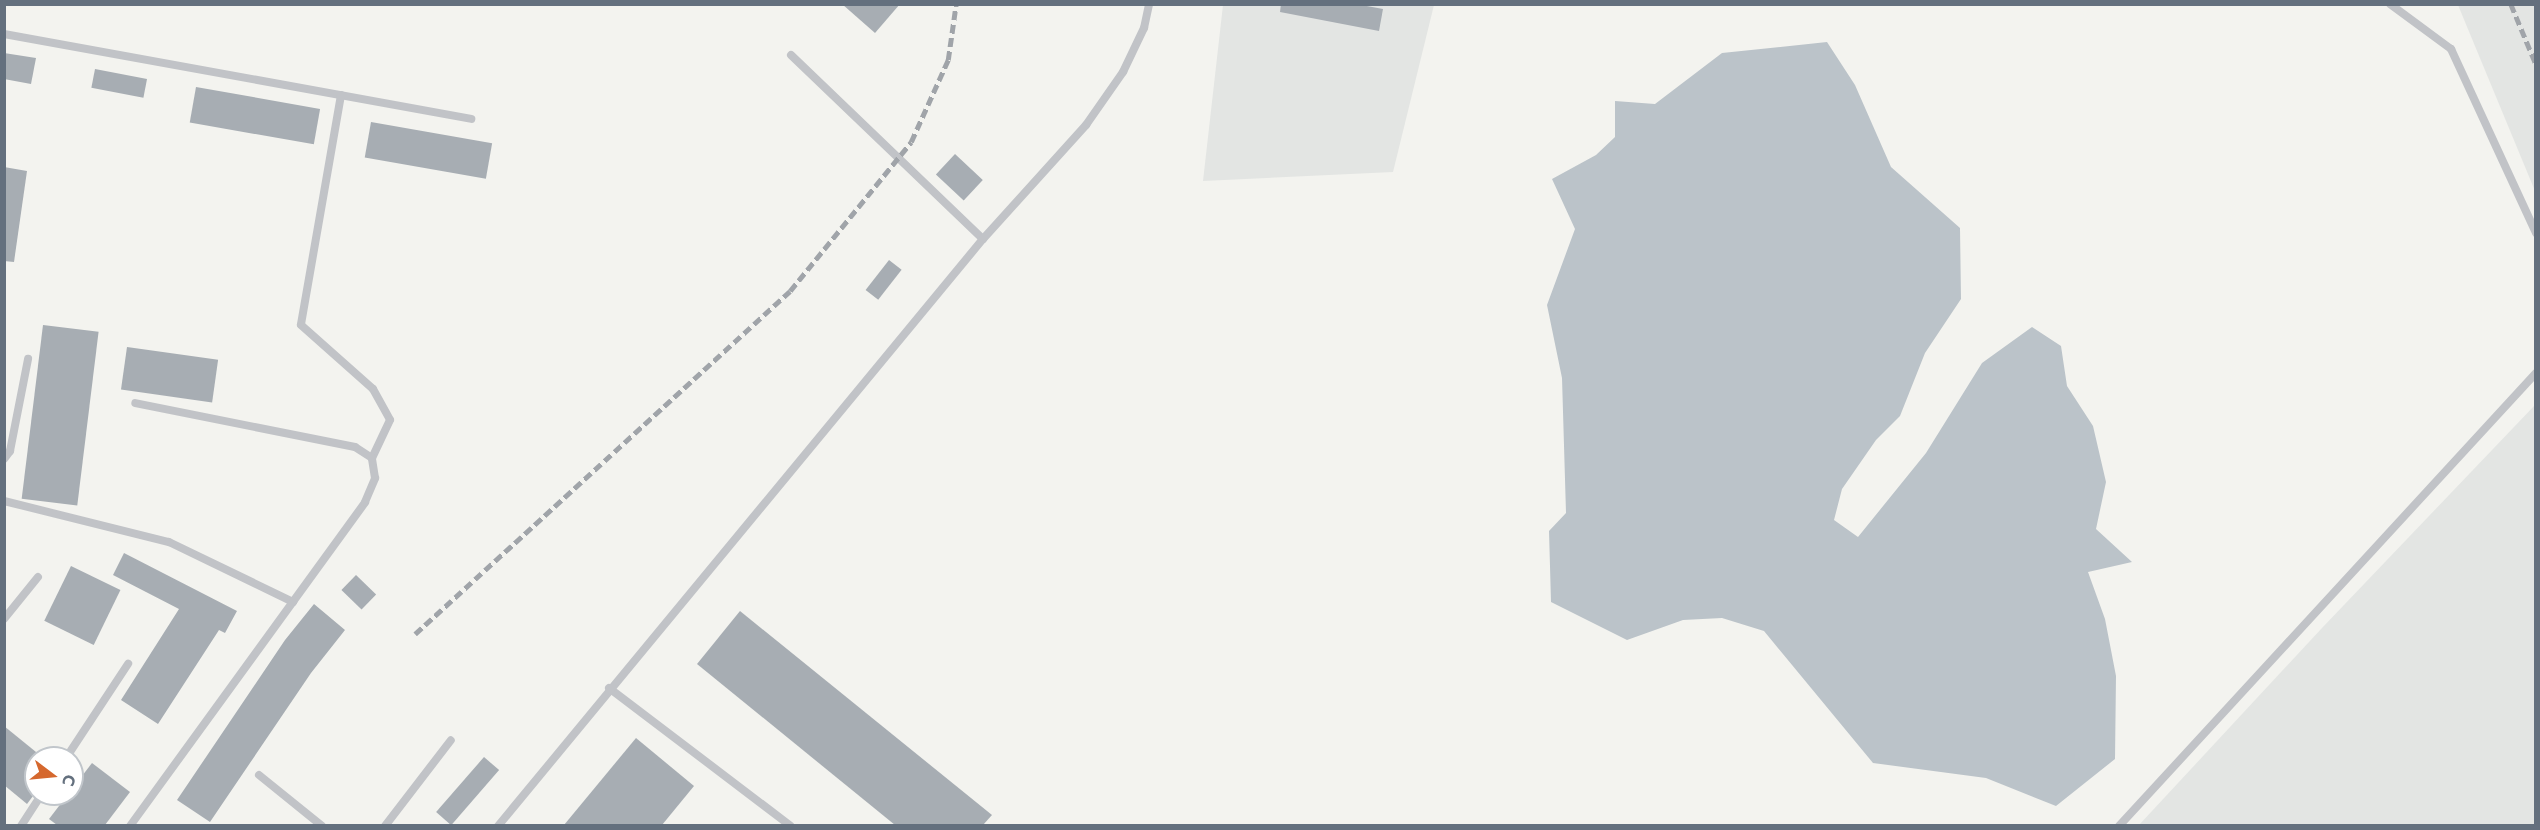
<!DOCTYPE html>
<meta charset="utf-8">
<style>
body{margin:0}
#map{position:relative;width:2540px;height:830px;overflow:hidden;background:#f3f3ef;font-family:Commissioner,sans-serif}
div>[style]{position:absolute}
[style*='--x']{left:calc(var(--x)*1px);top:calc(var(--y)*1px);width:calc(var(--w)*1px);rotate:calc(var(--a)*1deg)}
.built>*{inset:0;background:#e3e5e3}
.water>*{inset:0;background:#bbc3c9}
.building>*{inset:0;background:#a7adb3;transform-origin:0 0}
.service>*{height:8px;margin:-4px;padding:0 4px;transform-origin:4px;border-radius:4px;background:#c1c3c7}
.rail>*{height:4.5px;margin-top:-2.25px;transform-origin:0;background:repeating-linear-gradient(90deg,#a0a4a9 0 9px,transparent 0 13.5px)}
span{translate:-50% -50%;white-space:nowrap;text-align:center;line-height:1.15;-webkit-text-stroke:6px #fff;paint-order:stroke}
.frame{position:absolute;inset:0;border:6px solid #64707e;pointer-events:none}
.north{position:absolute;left:24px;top:746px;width:60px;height:60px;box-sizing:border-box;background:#fff;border:2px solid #c1c6cb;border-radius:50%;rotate:106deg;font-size:16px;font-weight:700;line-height:24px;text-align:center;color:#64707e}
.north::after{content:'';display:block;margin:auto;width:21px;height:27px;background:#d5682e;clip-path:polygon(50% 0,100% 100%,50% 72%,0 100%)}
</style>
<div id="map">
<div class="built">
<div style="clip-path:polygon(1223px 5px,1434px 5px,1393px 172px,1203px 181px)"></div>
<div style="clip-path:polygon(2458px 5px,2535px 5px,2535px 191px)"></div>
<div style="clip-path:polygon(2535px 405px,2535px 825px,2139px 825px,2322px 628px)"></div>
</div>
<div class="water">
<div style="clip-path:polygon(1827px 42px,1855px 85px,1891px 167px,1960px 228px,1961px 299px,1925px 353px,1900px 416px,1876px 440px,1842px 489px,1834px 520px,1858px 537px,1926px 453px,1982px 363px,2032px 327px,2061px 346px,2067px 386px,2093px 426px,2106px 482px,2096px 529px,2132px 562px,2088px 572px,2105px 619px,2116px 676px,2115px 759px,2056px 806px,1986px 778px,1873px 763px,1764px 631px,1722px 618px,1683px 620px,1627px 640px,1551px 602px,1549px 531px,1566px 513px,1562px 378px,1547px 305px,1575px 229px,1552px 179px,1596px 155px,1615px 137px,1615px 101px,1655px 104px,1722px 53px)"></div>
</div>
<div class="building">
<div style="clip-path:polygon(842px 4px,900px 4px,875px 33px)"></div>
<div style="clip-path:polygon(1281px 4px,1356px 4px,1383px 9px,1379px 31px,1280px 12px)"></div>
<div style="clip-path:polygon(4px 53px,36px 58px,31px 84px,4px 79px)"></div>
<div style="left:95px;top:69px;width:53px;height:19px;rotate:11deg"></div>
<div style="left:196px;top:87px;width:126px;height:36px;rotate:10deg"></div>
<div style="left:371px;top:122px;width:123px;height:36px;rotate:10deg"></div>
<div style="left:955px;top:154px;width:38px;height:28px;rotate:43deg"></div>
<div style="clip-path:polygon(4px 167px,27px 171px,14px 262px,4px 261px)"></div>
<div style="left:889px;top:260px;width:16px;height:38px;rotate:38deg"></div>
<div style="left:43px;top:325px;width:56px;height:175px;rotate:7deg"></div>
<div style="left:127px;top:347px;width:92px;height:43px;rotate:8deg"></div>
<div style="clip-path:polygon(124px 553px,237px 611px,225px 633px,219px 630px,158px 724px,121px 700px,179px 609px,113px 575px)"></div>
<div style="left:71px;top:566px;width:55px;height:61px;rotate:26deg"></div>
<div style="left:356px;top:575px;width:28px;height:21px;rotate:44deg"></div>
<div style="clip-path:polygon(314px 604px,345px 630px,311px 673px,210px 822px,177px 800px,285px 640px)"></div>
<div style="clip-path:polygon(740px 611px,992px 815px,983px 825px,895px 825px,697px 664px)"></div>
<div style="clip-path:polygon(4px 726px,36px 752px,36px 792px,27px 804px,4px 785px)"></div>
<div style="clip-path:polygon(636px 738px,694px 786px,662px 825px,564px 825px)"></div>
<div style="left:484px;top:757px;width:20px;height:73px;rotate:41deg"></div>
<div style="clip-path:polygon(92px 763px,130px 792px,105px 825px,57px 825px,49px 819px)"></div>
</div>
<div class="service">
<div style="--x:2390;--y:4;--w:76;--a:36.4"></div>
<div style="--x:2451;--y:49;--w:203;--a:65.2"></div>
<div style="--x:4;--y:34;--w:475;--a:10.3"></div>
<div style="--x:791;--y:55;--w:266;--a:43.8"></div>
<div style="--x:341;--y:95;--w:233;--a:99.9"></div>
<div style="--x:301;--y:325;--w:96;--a:41.6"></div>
<div style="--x:373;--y:389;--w:35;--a:61"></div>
<div style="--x:390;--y:420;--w:42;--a:115.3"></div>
<div style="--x:4;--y:459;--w:10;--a:-53"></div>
<div style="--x:10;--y:451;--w:94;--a:-78.9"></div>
<div style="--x:4;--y:501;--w:170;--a:14"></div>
<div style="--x:169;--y:542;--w:138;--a:25.8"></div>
<div style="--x:4;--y:619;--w:54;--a:-51"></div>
<div style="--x:609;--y:688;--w:228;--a:37.2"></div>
<div style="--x:66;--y:758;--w:113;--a:-56.6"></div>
<div style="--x:259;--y:775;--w:81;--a:39"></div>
<div style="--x:21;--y:826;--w:38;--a:-57"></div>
<div style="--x:130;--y:826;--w:400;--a:-54"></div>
<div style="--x:365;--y:502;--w:26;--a:-67"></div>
<div style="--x:375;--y:478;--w:20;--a:-99"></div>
<div style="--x:372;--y:458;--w:20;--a:-147"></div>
<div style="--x:355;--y:447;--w:224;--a:-168.7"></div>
<div style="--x:385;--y:826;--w:108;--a:-52.5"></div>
<div style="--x:498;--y:826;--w:761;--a:-50.44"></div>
<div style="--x:983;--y:239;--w:154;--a:-47.9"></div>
<div style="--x:1086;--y:125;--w:65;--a:-55.1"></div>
<div style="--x:1123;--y:72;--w:49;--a:-64.5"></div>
<div style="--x:1144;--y:28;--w:25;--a:-78"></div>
<div style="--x:2119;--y:826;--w:616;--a:-47.37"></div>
</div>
<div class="rail">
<div style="--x:2511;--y:4;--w:65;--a:67.4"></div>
<div style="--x:415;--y:634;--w:508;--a:-42.45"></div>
<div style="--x:790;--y:291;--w:192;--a:-50.9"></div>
<div style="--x:911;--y:142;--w:90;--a:-65.7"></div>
<div style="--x:948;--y:60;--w:57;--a:-81.9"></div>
</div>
<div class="frame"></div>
<div class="north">С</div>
</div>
